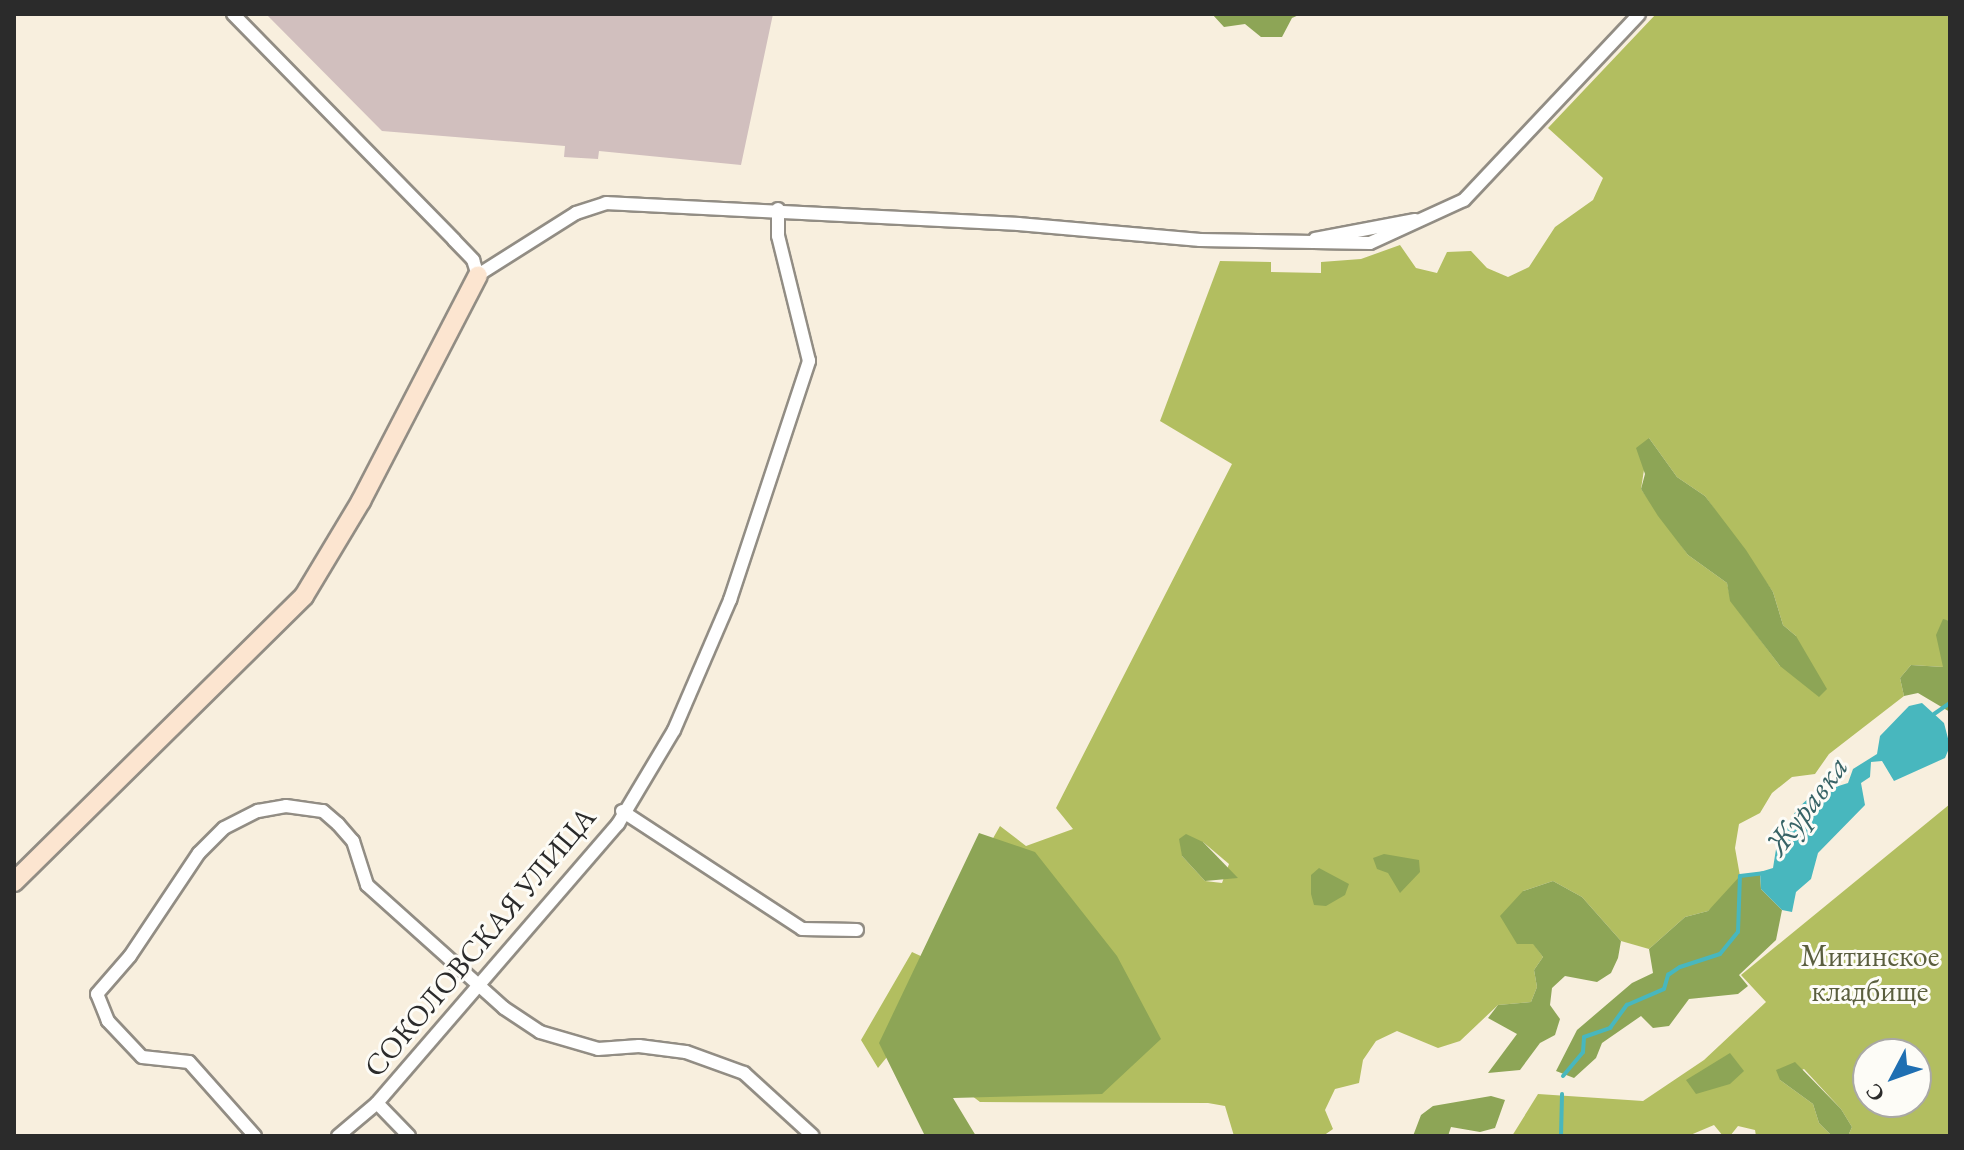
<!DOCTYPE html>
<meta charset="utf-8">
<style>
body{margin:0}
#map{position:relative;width:1964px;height:1150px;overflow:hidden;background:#f8efde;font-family:"EB Garamond",serif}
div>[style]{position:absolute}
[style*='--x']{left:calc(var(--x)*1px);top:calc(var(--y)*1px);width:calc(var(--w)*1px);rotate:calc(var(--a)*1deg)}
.industrial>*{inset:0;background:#d1bfbe}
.green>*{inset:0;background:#b2be60}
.forest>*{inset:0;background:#8da556}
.water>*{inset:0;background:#48b7be}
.stream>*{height:4px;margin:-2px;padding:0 2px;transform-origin:2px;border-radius:2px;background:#48b7be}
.roads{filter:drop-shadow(2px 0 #928d84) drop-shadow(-2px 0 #928d84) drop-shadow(0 2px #928d84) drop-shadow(0 -2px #928d84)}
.street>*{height:12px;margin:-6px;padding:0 6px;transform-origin:6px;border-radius:6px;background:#fff}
.secondary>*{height:18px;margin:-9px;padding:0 9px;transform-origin:9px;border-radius:9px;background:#fce5d0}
span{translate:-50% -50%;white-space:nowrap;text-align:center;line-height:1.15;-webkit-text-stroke:6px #fdfcf7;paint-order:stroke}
.street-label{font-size:30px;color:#2b2b2b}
.park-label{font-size:30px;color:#5a5e3e}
.water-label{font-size:32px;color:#376366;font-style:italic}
.frame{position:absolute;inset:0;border:16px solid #2b2b2b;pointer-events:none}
.north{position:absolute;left:1852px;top:1038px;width:80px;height:80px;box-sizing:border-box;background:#fdfcf7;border:2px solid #a9a8a5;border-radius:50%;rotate:229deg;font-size:22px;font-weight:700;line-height:32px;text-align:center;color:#2b2b2b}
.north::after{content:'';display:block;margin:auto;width:28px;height:36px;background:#1f6fb2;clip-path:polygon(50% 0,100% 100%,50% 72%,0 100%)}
</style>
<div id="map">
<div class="industrial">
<div style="clip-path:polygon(266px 14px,773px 14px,741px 165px,599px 151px,598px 159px,564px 157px,565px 146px,382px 131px)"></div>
</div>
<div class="green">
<div style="clip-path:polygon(evenodd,1656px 14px,1950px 14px,1950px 621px,1943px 620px,1943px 667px,1911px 665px,1900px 678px,1904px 696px,1829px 754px,1815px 774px,1792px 777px,1772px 793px,1760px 813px,1739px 824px,1735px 848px,1740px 876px,1726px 896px,1708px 911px,1685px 917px,1649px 949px,1621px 941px,1582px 897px,1553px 881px,1523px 891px,1533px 943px,1543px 957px,1534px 970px,1537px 987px,1531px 1002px,1498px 1005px,1460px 1041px,1438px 1048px,1397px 1031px,1376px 1041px,1363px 1060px,1359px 1083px,1335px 1089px,1325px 1110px,1333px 1129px,1323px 1136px,1234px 1136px,1225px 1106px,1208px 1103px,980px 1102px,900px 1041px,878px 1068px,861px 1040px,912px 952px,925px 958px,1000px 826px,1026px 846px,1073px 829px,1056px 808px,1232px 464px,1160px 421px,1220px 261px,1271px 262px,1271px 272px,1321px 273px,1321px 262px,1361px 259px,1400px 245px,1416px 268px,1437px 273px,1447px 252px,1471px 251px,1487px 268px,1508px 277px,1529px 267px,1555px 227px,1593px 200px,1603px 178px,1548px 128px,1656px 14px,1649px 438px,1677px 477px,1705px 496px,1773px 592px,1783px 625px,1796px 636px,1780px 666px,1731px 601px,1727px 583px,1688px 555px,1641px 489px,1649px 438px,1656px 14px,1203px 842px,1229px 864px,1222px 883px,1205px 881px,1182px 856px,1203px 842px)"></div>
<div style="clip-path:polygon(evenodd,1950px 804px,1950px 1136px,1848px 1136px,1852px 1127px,1841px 1109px,1804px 1069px,1780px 1080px,1813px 1104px,1819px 1123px,1832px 1136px,1756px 1136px,1755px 1130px,1738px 1126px,1730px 1136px,1723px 1136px,1714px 1125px,1688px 1136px,1512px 1136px,1538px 1094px,1643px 1101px,1704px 1060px,1766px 1002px,1741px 975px,1950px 804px,1868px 1054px,1916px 1054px,1916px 1102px,1868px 1102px,1868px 1054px)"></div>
</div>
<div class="forest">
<div style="clip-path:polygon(1212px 14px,1301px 14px,1292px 18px,1282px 37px,1261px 37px,1245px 24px,1224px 27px)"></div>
<div style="clip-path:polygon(1649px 438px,1677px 477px,1705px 496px,1746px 550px,1773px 592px,1783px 625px,1796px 636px,1827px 689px,1819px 697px,1780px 666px,1730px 601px,1727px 583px,1688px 555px,1658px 516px,1641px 489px,1645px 474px,1636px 448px)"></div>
<div style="clip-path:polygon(1943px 619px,1950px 621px,1950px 712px,1918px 693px,1904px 696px,1900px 678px,1911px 665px,1943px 667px,1936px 635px)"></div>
<div style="clip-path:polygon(979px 833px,1035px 852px,1117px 956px,1161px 1039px,1102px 1094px,953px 1098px,976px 1136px,925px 1136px,879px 1043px)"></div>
<div style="clip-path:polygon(1186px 834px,1203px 842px,1238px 878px,1205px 881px,1182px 856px,1179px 839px)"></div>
<div style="clip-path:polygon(1384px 854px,1419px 860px,1420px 872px,1400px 893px,1388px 873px,1377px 869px,1373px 858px)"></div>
<div style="clip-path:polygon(1319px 868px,1349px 884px,1345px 895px,1326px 906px,1314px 905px,1311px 894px,1311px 875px)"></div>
<div style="clip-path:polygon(1760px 872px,1761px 889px,1782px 910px,1776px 940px,1739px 975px,1748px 986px,1738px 994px,1689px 999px,1669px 1026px,1653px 1028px,1641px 1016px,1602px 1043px,1596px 1058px,1574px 1078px,1556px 1071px,1577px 1030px,1632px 983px,1653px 973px,1649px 949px,1685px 917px,1708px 911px,1740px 876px)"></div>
<div style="clip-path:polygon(1553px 881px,1582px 897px,1621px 941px,1618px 958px,1611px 973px,1597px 982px,1565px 976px,1552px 988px,1550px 1005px,1560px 1019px,1555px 1035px,1540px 1043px,1520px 1070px,1488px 1073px,1517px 1034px,1488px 1018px,1498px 1005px,1531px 1002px,1537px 987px,1534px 970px,1543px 957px,1533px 944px,1517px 944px,1500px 916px,1523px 891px)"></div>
<div style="clip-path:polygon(1730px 1053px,1744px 1071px,1730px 1084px,1696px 1094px,1686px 1080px)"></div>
<div style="clip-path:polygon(1795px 1062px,1841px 1109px,1852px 1127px,1848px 1136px,1832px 1136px,1819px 1123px,1813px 1104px,1780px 1080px,1776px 1070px)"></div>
<div style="clip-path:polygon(1491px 1096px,1505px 1100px,1495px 1128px,1480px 1132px,1451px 1127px,1448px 1136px,1413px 1136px,1421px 1115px,1433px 1106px)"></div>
</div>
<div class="water">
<div style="clip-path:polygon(1922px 703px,1944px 723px,1950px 746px,1945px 758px,1894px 781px,1882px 761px,1871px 762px,1870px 777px,1861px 783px,1865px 805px,1818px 853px,1811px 879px,1796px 892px,1792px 912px,1782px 910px,1761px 889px,1760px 872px,1773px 868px,1777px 843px,1797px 809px,1813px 794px,1848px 783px,1853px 769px,1877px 754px,1880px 736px,1909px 706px)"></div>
</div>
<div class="stream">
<div style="--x:1934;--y:714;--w:19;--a:-35"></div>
<div style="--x:1563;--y:1076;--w:31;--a:-50"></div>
<div style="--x:1583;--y:1052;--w:15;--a:-86"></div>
<div style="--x:1584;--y:1037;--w:28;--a:-19"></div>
<div style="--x:1610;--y:1028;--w:29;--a:-54"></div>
<div style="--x:1627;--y:1005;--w:40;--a:-23.4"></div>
<div style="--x:1664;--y:989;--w:15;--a:-74"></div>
<div style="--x:1668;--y:975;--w:14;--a:-34"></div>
<div style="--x:1680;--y:967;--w:42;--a:-18"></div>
<div style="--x:1720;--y:954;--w:28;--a:-51"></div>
<div style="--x:1738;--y:932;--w:56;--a:-88"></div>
<div style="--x:1740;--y:876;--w:23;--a:-7"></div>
<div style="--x:1561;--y:1136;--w:42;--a:-88.6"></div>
</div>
<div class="roads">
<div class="street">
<div style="--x:233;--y:14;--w:316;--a:45.6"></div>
<div style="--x:454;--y:240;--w:28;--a:46"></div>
<div style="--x:473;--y:260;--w:16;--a:72"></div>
<div style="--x:478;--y:275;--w:116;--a:-32.3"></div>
<div style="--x:576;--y:213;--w:32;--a:-18"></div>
<div style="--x:606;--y:203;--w:413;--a:2.9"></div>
<div style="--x:1018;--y:224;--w:183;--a:5"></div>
<div style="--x:1200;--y:240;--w:170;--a:1"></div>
<div style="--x:1370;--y:243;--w:103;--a:-24.6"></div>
<div style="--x:1464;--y:200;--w:255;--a:-46.7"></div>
<div style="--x:1315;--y:239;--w:102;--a:-10.8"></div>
<div style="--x:622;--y:811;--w:215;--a:33.2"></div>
<div style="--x:802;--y:929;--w:55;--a:1"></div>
<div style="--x:377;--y:1103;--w:46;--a:45.9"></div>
<div style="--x:255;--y:1136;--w:99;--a:-131.7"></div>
<div style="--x:189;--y:1062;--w:47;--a:-173.9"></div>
<div style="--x:142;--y:1057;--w:50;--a:-133.4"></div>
<div style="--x:108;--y:1021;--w:29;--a:-112"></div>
<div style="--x:97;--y:994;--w:50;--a:-49"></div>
<div style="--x:130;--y:956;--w:124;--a:-56.2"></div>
<div style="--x:199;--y:853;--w:35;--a:-45"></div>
<div style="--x:224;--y:828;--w:38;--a:-27"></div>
<div style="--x:258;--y:811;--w:28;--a:-10"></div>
<div style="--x:286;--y:806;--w:37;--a:8"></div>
<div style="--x:323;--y:811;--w:20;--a:41"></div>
<div style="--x:338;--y:824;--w:23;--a:49"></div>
<div style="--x:353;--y:841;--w:46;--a:72.3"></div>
<div style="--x:367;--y:885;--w:184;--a:41.9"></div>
<div style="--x:504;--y:1008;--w:43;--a:33.7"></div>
<div style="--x:540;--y:1032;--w:60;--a:16.3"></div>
<div style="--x:598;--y:1049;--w:41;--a:-4.2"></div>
<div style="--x:639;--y:1046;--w:47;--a:7.3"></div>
<div style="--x:686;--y:1052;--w:62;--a:19.9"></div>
<div style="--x:744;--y:1073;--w:93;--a:42.4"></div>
<div style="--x:338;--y:1136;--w:51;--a:-40.2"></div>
<div style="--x:377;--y:1103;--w:369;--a:-49.2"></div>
<div style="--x:618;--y:824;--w:109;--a:-59.2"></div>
<div style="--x:674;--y:730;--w:142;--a:-66.7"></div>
<div style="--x:730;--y:600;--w:252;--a:-71.7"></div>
<div style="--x:809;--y:361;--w:129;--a:-103.9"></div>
<div style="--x:778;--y:236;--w:27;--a:-90"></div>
</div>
<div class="secondary">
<div style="--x:14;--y:882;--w:407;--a:-44.6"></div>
<div style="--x:304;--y:596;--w:111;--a:-59"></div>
<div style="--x:361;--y:501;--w:254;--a:-62.6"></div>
</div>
</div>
<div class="street-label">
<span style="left:480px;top:942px;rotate:-50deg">СОКОЛОВСКАЯ УЛИЦА</span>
</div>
<div class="park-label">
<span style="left:1870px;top:973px">Митинское<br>кладбище</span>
</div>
<div class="water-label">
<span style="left:1807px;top:805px;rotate:-53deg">Журавка</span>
</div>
<div class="frame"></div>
<div class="north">С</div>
</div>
